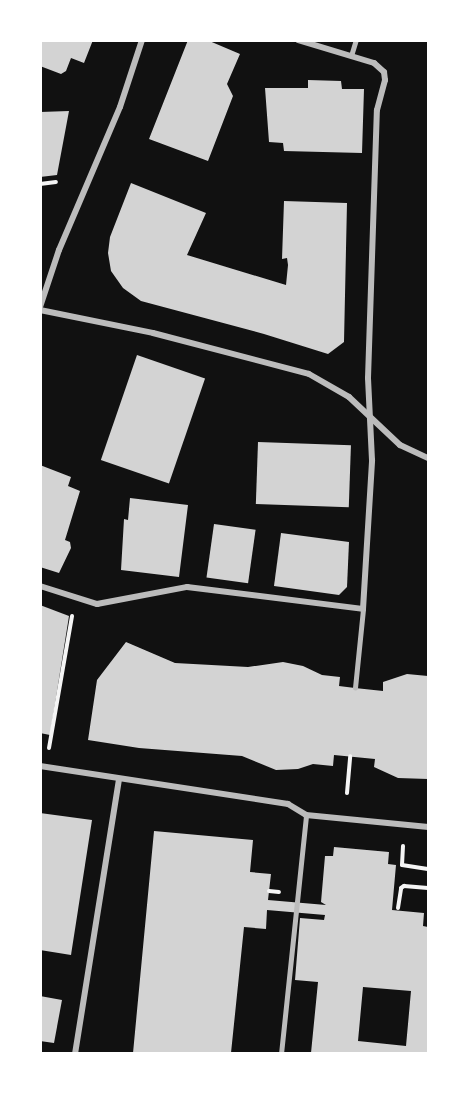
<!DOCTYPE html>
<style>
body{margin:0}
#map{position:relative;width:469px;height:1094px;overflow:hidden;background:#111;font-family:"PT Sans",sans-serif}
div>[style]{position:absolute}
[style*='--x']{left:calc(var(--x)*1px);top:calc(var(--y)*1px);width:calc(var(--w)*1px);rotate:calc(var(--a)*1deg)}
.building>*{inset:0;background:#d3d3d3;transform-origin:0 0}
.path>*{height:4px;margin:-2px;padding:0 2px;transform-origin:2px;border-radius:2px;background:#f5f5f5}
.service>*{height:4.5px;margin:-2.25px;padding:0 2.25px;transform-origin:2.25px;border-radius:2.25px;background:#bcbcbc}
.minor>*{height:6px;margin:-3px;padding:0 3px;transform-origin:3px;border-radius:3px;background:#bcbcbc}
span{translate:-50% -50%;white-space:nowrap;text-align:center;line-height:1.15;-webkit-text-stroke:6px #fff;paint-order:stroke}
.frame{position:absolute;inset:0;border:42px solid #fff;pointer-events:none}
</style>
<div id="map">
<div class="building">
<div style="clip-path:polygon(40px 40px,93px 40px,84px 63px,71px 58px,66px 71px,61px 74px,40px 66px)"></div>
<div style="clip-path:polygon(188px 40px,207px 40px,240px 54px,227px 84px,233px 96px,208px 161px,149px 139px)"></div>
<div style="clip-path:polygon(308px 80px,341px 81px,342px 89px,364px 89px,362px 153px,284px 151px,283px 143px,269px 142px,265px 88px,308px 88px)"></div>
<div style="clip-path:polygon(69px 111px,57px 175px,40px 177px,40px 112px)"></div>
<div style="clip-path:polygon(131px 183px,206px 213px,187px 255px,286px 285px,288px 265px,287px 258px,282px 259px,284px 201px,347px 203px,344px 342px,328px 354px,264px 334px,141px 301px,123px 288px,111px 271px,108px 253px,110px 237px)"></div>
<div style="left:137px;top:355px;width:72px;height:111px;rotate:19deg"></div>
<div style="left:258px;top:442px;width:93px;height:62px;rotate:2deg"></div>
<div style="clip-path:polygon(40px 465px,71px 477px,68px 486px,80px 491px,65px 540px,70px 542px,71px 548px,59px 573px,40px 567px)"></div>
<div style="clip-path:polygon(130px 498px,188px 505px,179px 577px,121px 570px,124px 519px,128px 520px)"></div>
<div style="left:214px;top:524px;width:42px;height:54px;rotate:8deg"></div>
<div style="clip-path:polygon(281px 533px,349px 542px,347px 587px,339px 595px,274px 586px)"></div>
<div style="clip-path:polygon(40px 605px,69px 616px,50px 735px,40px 733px)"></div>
<div style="clip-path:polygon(126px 642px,175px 663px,248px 667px,283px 662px,303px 666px,322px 675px,340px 677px,339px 686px,355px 688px,383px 691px,383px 682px,407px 674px,428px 676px,428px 779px,398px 778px,374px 767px,375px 759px,334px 755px,333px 766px,313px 764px,298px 769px,276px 770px,242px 756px,139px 748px,88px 740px,97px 680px)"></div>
<div style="clip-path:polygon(40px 813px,92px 820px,71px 955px,40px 950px)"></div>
<div style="clip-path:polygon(evenodd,154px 831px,253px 840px,250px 872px,271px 874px,268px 900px,326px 905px,321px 902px,325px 856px,333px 856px,334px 847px,389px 852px,388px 864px,396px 865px,392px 910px,424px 913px,423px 926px,428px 927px,428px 1053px,311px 1053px,318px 982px,295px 980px,300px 918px,324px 920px,325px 915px,267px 910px,266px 929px,244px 927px,231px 1053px,133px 1053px,154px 831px,363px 987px,411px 991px,406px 1046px,358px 1041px,363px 987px)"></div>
<div style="clip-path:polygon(40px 996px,62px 1000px,54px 1043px,40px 1041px)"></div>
</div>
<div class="path">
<div style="--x:40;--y:184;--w:16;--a:-7"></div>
<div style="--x:49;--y:748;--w:134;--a:-80.1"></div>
<div style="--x:347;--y:793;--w:37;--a:-85"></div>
<div style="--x:403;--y:846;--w:19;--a:93"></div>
<div style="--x:402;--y:865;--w:26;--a:9"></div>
<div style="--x:269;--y:891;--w:10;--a:6"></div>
<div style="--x:398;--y:908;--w:20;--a:-81"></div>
<div style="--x:401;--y:888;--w:4;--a:-34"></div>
<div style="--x:404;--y:886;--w:24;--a:5"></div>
</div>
<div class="service">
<div style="--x:351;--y:56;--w:17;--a:-73"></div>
<div style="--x:355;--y:688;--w:79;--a:-84.2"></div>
<div style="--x:281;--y:1054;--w:240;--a:-84"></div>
</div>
<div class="minor">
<div style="--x:40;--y:307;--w:60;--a:-71.6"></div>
<div style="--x:59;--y:250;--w:155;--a:-66.9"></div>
<div style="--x:120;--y:107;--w:71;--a:-71.8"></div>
<div style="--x:40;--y:310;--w:115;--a:11.5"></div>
<div style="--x:153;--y:333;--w:161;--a:14.7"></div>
<div style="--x:309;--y:374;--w:46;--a:29.9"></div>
<div style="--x:349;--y:397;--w:70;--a:43.3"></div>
<div style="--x:400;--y:445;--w:31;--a:25"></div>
<div style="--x:40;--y:586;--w:60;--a:17.5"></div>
<div style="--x:97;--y:604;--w:92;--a:-10.7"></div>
<div style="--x:187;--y:587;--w:177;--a:7.1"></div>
<div style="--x:363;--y:609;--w:149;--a:-86.5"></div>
<div style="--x:372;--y:460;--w:82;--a:-92.8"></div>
<div style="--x:368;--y:378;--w:268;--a:-88.1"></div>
<div style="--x:377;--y:110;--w:31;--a:-75"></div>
<div style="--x:385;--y:80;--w:8;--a:-97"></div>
<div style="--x:384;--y:72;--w:13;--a:-138"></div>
<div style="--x:374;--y:63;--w:79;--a:-163.2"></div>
<div style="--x:40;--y:766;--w:251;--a:8.7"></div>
<div style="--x:288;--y:804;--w:21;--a:31"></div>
<div style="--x:306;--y:815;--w:123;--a:5.6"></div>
<div style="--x:75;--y:1054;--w:278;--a:-80.9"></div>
</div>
<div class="frame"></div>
</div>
